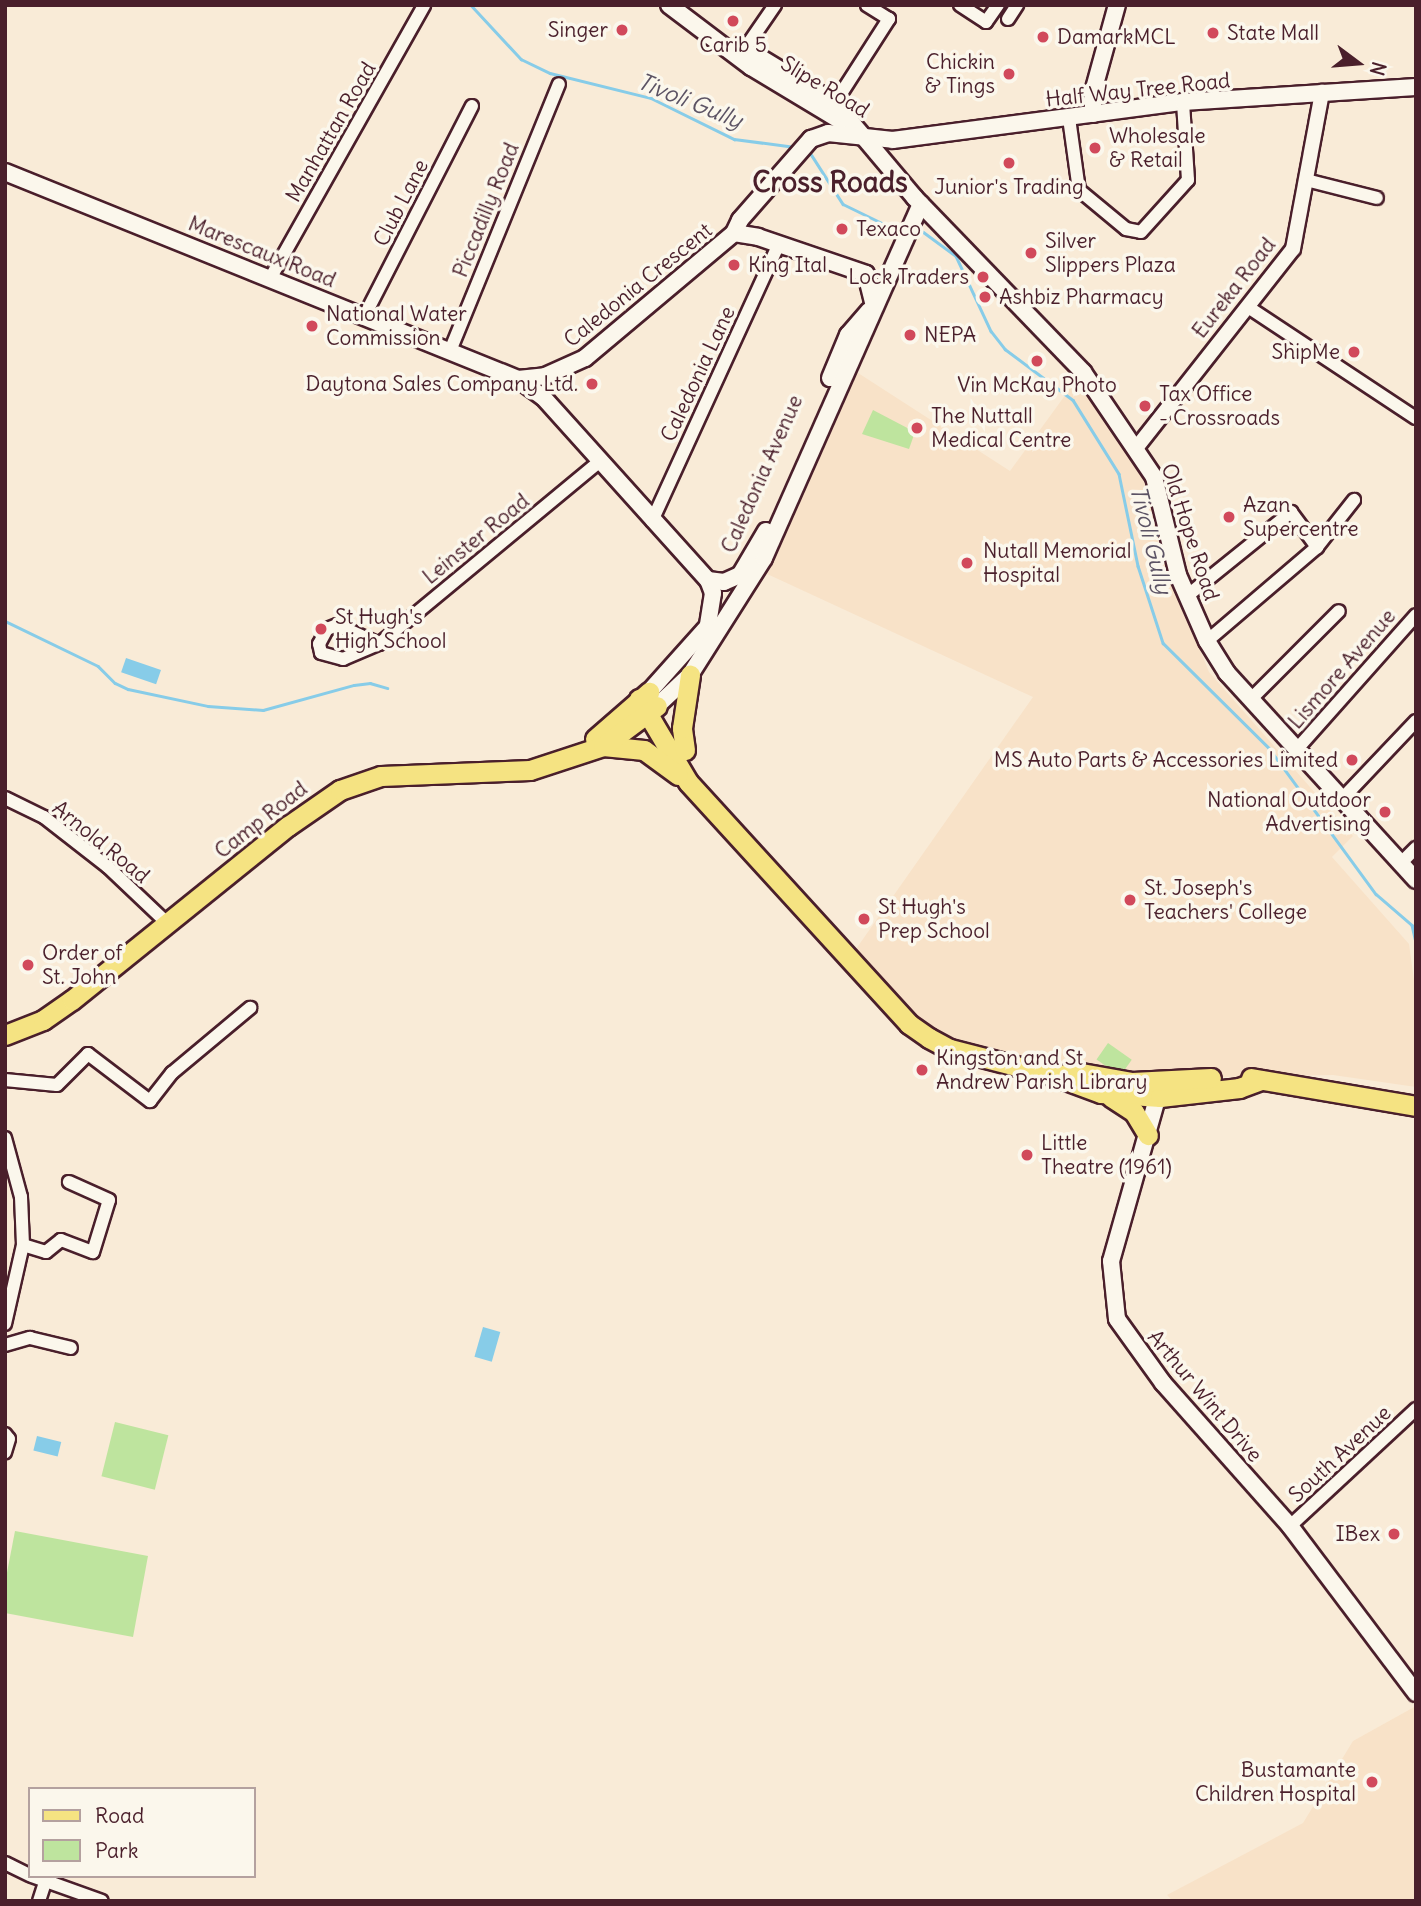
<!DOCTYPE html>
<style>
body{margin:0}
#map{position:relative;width:1421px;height:1906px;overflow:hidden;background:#f9ebd7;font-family:Delius,sans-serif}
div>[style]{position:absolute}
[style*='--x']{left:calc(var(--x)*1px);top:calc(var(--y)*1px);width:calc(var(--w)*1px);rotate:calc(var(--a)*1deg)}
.built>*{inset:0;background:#f8e2c8}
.green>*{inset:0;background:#bee49e;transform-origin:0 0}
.water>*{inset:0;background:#87cce8;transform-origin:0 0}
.stream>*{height:2.5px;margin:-1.25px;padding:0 1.25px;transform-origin:1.25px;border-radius:1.25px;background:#87cce8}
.roads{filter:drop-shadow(2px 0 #4a1f2b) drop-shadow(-2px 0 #4a1f2b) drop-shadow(0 2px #4a1f2b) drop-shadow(0 -2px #4a1f2b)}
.minor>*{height:12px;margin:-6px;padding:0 6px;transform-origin:6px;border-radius:6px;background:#fbf7ec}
.tertiary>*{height:14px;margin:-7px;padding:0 7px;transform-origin:7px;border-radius:7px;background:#fbf7ec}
.secondary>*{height:16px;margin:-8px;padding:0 8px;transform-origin:8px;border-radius:8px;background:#fbf7ec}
.primary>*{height:19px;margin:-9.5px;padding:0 9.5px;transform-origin:9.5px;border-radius:9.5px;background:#f5e382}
.dots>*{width:19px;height:19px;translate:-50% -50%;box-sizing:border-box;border:4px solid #fbf7ec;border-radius:50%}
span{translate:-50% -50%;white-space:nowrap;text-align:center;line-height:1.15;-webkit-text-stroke:7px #fbf7ec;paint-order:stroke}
.poi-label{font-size:21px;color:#4a1f2b}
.right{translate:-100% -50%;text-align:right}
.left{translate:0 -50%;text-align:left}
.street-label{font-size:21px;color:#4a1f2b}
.water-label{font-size:23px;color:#5c5364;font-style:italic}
.district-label{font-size:28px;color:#4a1f2b;font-weight:700}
.frame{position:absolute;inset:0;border:7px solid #4a1f2b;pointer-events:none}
.legend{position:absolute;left:28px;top:1787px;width:228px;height:91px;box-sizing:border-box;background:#fbf7ec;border:2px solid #b4a19f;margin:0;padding:9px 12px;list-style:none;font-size:21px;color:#4a1f2b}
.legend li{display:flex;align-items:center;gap:14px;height:35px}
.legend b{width:35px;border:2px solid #b4a19f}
.north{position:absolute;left:1323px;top:28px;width:70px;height:70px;-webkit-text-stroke:5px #fbf7ec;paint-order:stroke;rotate:106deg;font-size:19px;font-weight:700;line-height:28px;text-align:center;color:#4a1f2b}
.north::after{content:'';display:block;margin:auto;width:24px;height:32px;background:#4a1f2b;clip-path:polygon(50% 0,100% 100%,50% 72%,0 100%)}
</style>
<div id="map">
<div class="built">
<div style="clip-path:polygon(855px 371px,1010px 471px,1077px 379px,1112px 416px,1134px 454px,1149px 496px,1161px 553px,1209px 672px,1353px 836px,1332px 857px,1409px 944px,1416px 995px,1416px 1087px,1333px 1075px,1116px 1079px,1003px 1054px,952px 1040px,915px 1014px,856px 949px,1033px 697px,765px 573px)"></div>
<div style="clip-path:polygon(1416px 1706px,1416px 1901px,1173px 1901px,1167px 1895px,1303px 1823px,1353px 1741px)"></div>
</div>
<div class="green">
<div style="clip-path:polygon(873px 410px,915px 432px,909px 449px,862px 434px)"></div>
<div style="left:1108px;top:1043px;width:29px;height:20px;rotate:35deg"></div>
<div style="left:115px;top:1422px;width:55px;height:56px;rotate:14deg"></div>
<div style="clip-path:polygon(15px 1531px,148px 1556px,133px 1637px,5px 1613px,5px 1583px)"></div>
</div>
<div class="water">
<div style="left:126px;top:658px;width:37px;height:15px;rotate:19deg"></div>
<div style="left:483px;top:1327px;width:18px;height:31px;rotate:16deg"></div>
<div style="left:37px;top:1436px;width:25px;height:15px;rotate:14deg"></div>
</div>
<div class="stream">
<div style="--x:471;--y:5;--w:74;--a:47.2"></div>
<div style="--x:521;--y:59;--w:32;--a:26"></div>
<div style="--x:550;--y:73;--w:104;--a:13.9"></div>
<div style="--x:651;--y:98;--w:93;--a:26.3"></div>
<div style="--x:734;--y:139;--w:63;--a:7.4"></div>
<div style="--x:809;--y:151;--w:63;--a:57.3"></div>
<div style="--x:843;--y:204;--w:48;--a:26"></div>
<div style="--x:886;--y:225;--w:19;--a:3"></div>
<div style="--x:918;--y:228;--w:47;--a:36.4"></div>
<div style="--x:956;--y:256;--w:83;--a:65"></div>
<div style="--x:991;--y:331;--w:23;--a:52"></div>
<div style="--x:1005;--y:349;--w:85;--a:36.9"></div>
<div style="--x:1073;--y:400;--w:87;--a:58.1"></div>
<div style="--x:1119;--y:474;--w:94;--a:78.3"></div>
<div style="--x:1138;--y:566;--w:81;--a:72"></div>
<div style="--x:1163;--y:643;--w:149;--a:44.7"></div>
<div style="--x:1269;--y:748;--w:181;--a:53.8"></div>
<div style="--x:1376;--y:894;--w:48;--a:40.7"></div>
<div style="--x:1412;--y:925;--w:18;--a:77"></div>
<div style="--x:5;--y:621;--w:103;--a:25.8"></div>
<div style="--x:98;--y:666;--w:24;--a:45"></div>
<div style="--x:115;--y:683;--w:14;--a:25"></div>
<div style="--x:128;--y:689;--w:82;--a:12"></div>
<div style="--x:208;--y:706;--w:55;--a:4.2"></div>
<div style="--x:263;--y:710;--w:94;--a:-15.4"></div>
<div style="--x:354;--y:685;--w:16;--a:-7"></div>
<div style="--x:370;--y:683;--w:18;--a:16"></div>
</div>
<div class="roads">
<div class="minor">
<div style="--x:960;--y:5;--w:31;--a:33"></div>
<div style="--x:986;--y:22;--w:21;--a:-55"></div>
<div style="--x:1008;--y:19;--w:17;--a:-57"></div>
<div style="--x:740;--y:56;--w:62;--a:-55.5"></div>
<div style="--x:835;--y:103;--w:100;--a:-57.3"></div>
<div style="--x:889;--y:19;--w:26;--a:-148"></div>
<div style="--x:1069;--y:118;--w:73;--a:82.1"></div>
<div style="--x:1079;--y:190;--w:61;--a:39.7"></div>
<div style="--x:1126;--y:229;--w:15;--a:11"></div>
<div style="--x:1141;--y:232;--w:70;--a:-47.9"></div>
<div style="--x:1188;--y:180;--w:78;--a:-93.7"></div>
<div style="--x:1306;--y:180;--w:73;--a:14.2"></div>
<div style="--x:271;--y:277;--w:312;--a:-60.6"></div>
<div style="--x:1248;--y:307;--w:201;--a:33.5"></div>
<div style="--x:364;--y:317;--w:237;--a:-62.9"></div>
<div style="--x:450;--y:351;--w:288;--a:-67.8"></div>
<div style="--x:652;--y:521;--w:305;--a:-65.4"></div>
<div style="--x:1187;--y:596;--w:134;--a:-38.9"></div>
<div style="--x:1291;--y:512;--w:44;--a:53.4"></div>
<div style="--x:1207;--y:641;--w:145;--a:-40.5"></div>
<div style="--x:1317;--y:547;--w:60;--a:-51.8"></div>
<div style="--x:379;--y:644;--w:46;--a:-155.7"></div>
<div style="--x:337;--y:625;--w:11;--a:158"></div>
<div style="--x:327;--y:629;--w:17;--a:118"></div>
<div style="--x:319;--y:644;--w:9;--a:77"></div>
<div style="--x:321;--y:653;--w:23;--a:15"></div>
<div style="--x:343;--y:659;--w:39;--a:-23"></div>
<div style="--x:379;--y:644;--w:284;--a:-39.6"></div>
<div style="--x:1251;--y:699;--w:124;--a:-45"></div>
<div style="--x:1297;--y:749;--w:179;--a:-48.4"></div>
<div style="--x:5;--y:798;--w:43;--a:26"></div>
<div style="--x:44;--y:817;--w:81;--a:38"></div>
<div style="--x:108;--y:867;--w:81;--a:43.5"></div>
<div style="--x:1341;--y:800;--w:109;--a:-46.5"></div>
<div style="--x:1402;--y:862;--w:20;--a:-45"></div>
<div style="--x:5;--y:1080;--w:52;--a:5.5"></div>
<div style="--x:57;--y:1085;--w:44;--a:-45"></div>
<div style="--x:88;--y:1054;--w:78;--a:37.2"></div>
<div style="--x:150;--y:1101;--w:36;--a:-52"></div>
<div style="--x:172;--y:1073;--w:102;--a:-39.8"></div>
<div style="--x:5;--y:1138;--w:61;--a:74.8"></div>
<div style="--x:21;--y:1197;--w:48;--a:87.6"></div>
<div style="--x:23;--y:1245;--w:24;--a:17"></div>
<div style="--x:46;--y:1252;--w:19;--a:-39"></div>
<div style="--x:61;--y:1240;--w:34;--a:21"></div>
<div style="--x:93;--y:1252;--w:54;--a:-72.9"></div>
<div style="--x:109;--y:1200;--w:44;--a:-155.8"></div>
<div style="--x:5;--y:1324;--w:81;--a:-77.2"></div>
<div style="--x:5;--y:1345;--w:26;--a:-16"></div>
<div style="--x:30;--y:1338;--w:42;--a:13.7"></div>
<div style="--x:5;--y:1434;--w:6;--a:51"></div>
<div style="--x:9;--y:1439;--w:14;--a:107"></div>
<div style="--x:1290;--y:1526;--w:172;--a:-42.9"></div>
<div style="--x:5;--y:1863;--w:28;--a:26"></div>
<div style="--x:32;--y:1876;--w:74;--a:19.7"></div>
<div style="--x:39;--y:1901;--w:20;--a:-72"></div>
</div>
<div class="tertiary">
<div style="--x:1137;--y:447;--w:252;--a:-51.8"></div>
<div style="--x:1293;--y:249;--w:160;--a:-79.5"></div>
</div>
<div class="secondary">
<div style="--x:669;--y:5;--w:103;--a:37.1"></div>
<div style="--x:751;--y:67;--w:122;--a:31"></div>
<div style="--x:740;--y:56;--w:16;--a:-4"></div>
<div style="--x:756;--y:55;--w:92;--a:31.3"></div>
<div style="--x:835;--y:103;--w:124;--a:49.9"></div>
<div style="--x:915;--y:198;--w:242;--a:46"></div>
<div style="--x:1083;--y:372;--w:127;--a:55.9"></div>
<div style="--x:1154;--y:477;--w:101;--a:76.2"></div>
<div style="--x:1178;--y:575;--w:72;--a:66.3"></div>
<div style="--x:1207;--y:641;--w:38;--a:58"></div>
<div style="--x:1227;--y:673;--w:280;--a:47.6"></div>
<div style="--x:1093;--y:114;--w:22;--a:-90"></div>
<div style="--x:1093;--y:92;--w:90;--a:-74.6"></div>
<div style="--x:5;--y:172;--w:553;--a:21.97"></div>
<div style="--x:518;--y:379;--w:31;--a:36"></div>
<div style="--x:543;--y:397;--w:246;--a:48"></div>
<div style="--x:708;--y:580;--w:14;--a:69"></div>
<div style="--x:713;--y:593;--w:33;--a:99"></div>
<div style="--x:708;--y:626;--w:89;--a:131.8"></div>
<div style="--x:734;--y:233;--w:14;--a:-65"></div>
<div style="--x:740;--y:220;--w:108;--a:-48.8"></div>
<div style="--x:811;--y:139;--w:18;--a:-19"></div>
<div style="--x:828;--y:133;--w:65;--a:6.1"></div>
<div style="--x:893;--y:140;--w:292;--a:-7.5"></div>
<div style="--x:1183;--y:102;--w:233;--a:-3.7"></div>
<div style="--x:830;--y:378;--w:47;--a:-67.3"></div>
<div style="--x:848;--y:335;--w:32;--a:-49"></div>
<div style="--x:518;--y:379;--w:27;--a:-6"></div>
<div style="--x:545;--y:376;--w:44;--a:-24.2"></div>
<div style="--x:585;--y:358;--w:194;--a:-40"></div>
<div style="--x:734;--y:233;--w:24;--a:9"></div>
<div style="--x:758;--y:237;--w:114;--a:18.9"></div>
<div style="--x:866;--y:274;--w:34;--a:76"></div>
<div style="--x:708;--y:580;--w:16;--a:7"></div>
<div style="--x:724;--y:582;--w:17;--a:-24"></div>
<div style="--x:740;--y:575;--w:51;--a:-59.4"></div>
<div style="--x:658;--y:705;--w:44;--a:-43.2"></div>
<div style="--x:690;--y:675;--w:138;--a:-57.7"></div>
<div style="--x:764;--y:558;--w:387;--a:-66.1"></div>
<div style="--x:1160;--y:1088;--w:180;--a:105.8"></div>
<div style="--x:1111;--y:1261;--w:58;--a:84.1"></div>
<div style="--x:1117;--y:1319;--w:79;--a:54.3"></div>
<div style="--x:1163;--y:1383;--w:191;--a:48.4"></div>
<div style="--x:1290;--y:1526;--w:209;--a:53"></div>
</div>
<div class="primary">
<div style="--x:639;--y:699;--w:96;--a:59.4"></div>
<div style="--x:688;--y:782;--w:328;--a:47.6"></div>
<div style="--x:909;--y:1024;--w:24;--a:35"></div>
<div style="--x:929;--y:1038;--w:24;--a:28"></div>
<div style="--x:950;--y:1049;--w:108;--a:14.4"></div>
<div style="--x:1055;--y:1076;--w:49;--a:20.3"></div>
<div style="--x:1101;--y:1093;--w:59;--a:3.9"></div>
<div style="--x:1160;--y:1097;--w:80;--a:-6.5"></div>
<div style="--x:1239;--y:1088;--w:23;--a:-20"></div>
<div style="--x:595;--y:739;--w:72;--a:-41"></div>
<div style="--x:603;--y:746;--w:41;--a:5.6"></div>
<div style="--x:644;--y:750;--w:42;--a:36.3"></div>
<div style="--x:685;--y:750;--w:22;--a:-98"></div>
<div style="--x:682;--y:728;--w:54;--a:-81.4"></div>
<div style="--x:5;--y:1035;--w:41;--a:-21.5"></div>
<div style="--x:43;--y:1020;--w:35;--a:-35"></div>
<div style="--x:72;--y:1000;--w:277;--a:-38.9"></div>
<div style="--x:288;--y:826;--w:63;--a:-34.7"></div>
<div style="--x:340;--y:790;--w:43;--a:-18.9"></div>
<div style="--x:381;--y:776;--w:149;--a:-2.3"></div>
<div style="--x:530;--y:770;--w:77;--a:-18.2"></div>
<div style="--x:603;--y:746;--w:67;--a:-36.5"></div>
<div style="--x:1055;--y:1076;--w:21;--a:-11"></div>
<div style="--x:1076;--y:1072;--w:57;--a:10.1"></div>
<div style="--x:1132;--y:1082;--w:79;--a:-2.9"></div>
<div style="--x:1251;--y:1078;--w:167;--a:9.6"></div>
<div style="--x:1111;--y:1097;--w:27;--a:33"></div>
<div style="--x:1134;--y:1112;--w:27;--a:59"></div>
</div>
</div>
<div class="dots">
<div style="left:733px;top:21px;background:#d1495b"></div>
<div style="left:622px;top:30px;background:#d1495b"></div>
<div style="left:1213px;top:33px;background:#d1495b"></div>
<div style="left:1043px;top:37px;background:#d1495b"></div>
<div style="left:1009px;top:74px;background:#d1495b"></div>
<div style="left:1095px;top:148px;background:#d1495b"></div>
<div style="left:1009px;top:163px;background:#d1495b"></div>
<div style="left:842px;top:229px;background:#d1495b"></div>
<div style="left:1031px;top:253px;background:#d1495b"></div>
<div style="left:734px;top:265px;background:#d1495b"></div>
<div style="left:983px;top:277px;background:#d1495b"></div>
<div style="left:985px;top:297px;background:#d1495b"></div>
<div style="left:312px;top:326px;background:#d1495b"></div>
<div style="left:910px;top:335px;background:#d1495b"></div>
<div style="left:1354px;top:352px;background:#d1495b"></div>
<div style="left:1037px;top:361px;background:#d1495b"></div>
<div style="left:592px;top:384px;background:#d1495b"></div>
<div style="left:1145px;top:406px;background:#d1495b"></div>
<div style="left:917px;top:428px;background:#d1495b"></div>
<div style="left:1229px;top:517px;background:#d1495b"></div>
<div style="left:967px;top:563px;background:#d1495b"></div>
<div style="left:321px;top:629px;background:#d1495b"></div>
<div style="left:1352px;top:760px;background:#d1495b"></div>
<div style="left:1385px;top:812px;background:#d1495b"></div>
<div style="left:1130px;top:900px;background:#d1495b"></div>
<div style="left:864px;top:919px;background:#d1495b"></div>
<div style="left:28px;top:965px;background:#d1495b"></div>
<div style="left:922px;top:1070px;background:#d1495b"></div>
<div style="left:1027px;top:1155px;background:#d1495b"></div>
<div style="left:1394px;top:1534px;background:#d1495b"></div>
<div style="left:1372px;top:1782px;background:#d1495b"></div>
</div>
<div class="poi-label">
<span class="right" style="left:608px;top:30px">Singer</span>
<span class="left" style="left:1227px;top:33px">State Mall</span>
<span class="left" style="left:1057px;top:37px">DamarkMCL</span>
<span style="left:733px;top:45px">Carib 5</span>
<span class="right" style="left:995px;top:74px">Chickin<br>&amp; Tings</span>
<span class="left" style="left:1109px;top:148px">Wholesale<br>&amp; Retail</span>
<span style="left:1009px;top:187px">Junior's Trading</span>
<span class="left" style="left:856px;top:229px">Texaco</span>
<span class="left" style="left:1045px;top:253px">Silver<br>Slippers Plaza</span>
<span class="left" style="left:748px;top:265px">King Ital</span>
<span class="right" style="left:969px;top:277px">Lock Traders</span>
<span class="left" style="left:999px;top:297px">Ashbiz Pharmacy</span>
<span class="left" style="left:326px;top:326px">National Water<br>Commission</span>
<span class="left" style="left:924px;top:335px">NEPA</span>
<span class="right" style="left:1340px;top:352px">ShipMe</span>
<span class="right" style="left:578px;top:384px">Daytona Sales Company Ltd.</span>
<span style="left:1037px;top:385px">Vin McKay Photo</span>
<span class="left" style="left:1159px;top:406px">Tax Office<br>- Crossroads</span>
<span class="left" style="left:931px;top:428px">The Nuttall<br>Medical Centre</span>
<span class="left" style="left:1243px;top:517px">Azan<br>Supercentre</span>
<span class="left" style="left:983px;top:563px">Nutall Memorial<br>Hospital</span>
<span class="left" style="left:335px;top:629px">St Hugh's<br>High School</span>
<span class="right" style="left:1338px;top:760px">MS Auto Parts &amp; Accessories Limited</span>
<span class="right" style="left:1371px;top:812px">National Outdoor<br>Advertising</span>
<span class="left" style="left:1144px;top:900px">St. Joseph's<br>Teachers' College</span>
<span class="left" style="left:878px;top:919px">St Hugh's<br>Prep School</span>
<span class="left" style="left:42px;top:965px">Order of<br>St. John</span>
<span class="left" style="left:936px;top:1070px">Kingston and St<br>Andrew Parish Library</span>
<span class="left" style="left:1041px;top:1155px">Little<br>Theatre (1961)</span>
<span class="right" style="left:1380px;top:1534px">IBex</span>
<span class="right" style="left:1356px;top:1782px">Bustamante<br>Children Hospital</span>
</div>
<div class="street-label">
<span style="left:825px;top:87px;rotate:31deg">Slipe Road</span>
<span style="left:1138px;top:90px;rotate:-6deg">Half Way Tree Road</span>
<span style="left:331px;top:132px;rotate:-60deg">Manhattan Road</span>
<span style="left:401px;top:203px;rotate:-63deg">Club Lane</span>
<span style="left:486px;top:210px;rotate:-68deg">Piccadilly Road</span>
<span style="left:262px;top:252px;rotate:22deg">Marescaux Road</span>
<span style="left:638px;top:285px;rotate:-39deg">Caledonia Crescent</span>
<span style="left:1234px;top:288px;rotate:-52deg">Eureka Road</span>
<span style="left:698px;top:374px;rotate:-65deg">Caledonia Lane</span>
<span style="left:762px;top:474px;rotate:-66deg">Caledonia Avenue</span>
<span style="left:1190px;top:532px;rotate:72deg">Old Hope Road</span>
<span style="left:476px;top:539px;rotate:-39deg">Leinster Road</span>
<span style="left:1342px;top:669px;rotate:-49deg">Lismore Avenue</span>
<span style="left:261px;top:820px;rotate:-38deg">Camp Road</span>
<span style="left:101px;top:842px;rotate:39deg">Arnold Road</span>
<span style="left:1205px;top:1396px;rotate:50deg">Arthur Wint Drive</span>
<span style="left:1340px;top:1454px;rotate:-43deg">South Avenue</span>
</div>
<div class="water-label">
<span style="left:690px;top:101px;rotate:22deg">Tivoli Gully</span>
<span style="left:1151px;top:540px;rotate:76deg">Tivoli Gully</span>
</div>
<div class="district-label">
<span style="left:830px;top:182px">Cross Roads</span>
</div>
<div class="frame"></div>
<ul class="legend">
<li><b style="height:9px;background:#f5e382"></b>Road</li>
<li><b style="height:19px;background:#bee49e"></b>Park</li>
</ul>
<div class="north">N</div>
</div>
